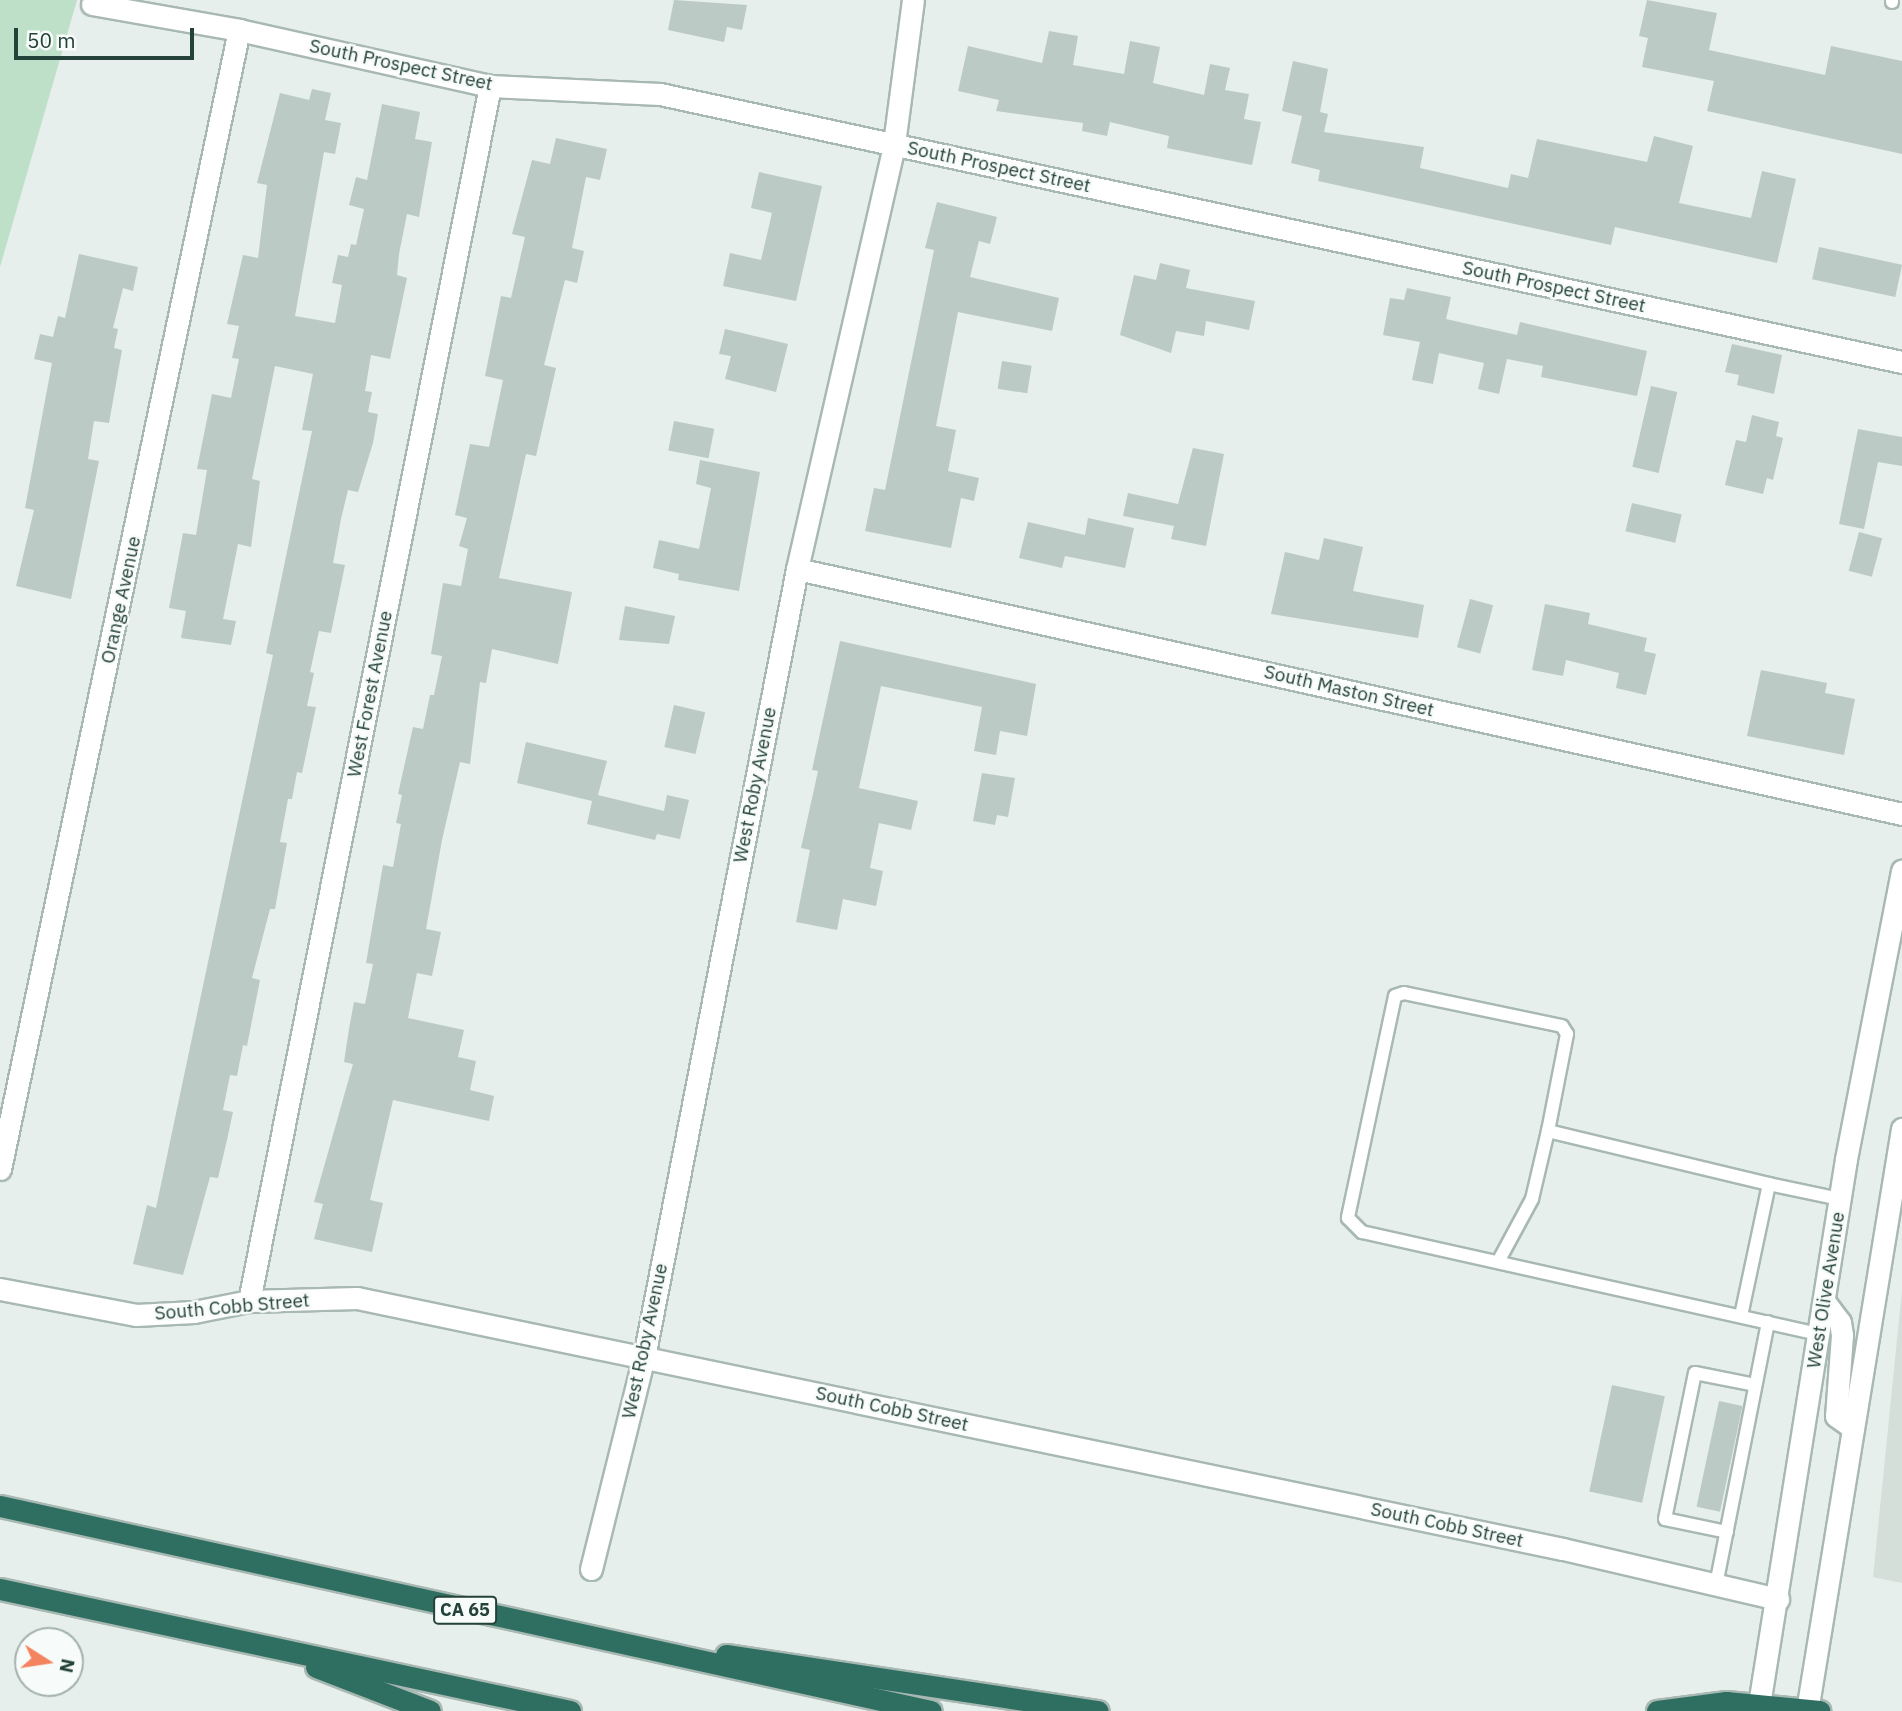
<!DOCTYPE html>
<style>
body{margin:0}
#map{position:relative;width:1902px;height:1711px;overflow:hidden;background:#e6efeb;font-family:"IBM Plex Sans",sans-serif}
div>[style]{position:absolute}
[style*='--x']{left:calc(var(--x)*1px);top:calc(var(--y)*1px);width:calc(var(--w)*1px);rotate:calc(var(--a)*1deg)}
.built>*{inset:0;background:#d4dfda}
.green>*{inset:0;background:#bfe0c8}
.building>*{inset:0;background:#bbcac4;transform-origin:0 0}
.roads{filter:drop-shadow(2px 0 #a8b8b2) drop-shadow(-2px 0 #a8b8b2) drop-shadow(0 2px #a8b8b2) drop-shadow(0 -2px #a8b8b2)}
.service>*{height:12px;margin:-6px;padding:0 6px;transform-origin:6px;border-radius:6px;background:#fff}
.minor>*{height:21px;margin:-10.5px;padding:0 10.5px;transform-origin:10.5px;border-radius:10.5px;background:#fff}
.secondary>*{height:21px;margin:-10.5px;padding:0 10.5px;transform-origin:10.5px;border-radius:10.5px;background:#fff}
.motorway>*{height:21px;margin:-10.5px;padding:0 10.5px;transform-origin:10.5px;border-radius:10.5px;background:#2f6f62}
span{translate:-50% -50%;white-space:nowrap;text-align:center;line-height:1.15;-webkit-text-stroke:5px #f7fbf9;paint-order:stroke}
.shield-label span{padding:2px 5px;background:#f7fbf9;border:2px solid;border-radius:5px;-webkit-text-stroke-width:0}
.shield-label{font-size:18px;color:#24423a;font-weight:700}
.street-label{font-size:19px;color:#24423a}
.north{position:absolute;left:14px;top:1627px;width:70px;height:70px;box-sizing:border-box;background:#f7fbf9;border:2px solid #a3b1ad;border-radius:50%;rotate:102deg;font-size:19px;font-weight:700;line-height:28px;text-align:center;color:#24423a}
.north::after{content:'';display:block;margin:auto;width:24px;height:32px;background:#f4845f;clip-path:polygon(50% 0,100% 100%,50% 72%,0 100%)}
.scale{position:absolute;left:14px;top:28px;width:180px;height:32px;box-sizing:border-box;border:4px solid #24423a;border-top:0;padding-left:9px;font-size:21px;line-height:24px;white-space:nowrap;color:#24423a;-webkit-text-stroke:5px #f7fbf9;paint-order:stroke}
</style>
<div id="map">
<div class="built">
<div style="clip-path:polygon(1902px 1290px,1902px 1583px,1873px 1577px)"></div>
</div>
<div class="green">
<div style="clip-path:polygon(0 0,77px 0,0 267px)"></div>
</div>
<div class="building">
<div style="clip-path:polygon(674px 0,747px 5px,742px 30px,727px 27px,724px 42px,668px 30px)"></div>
<div style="clip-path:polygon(1647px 0,1717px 13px,1709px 50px,1825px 75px,1831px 46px,1902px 61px,1902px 154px,1707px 111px,1714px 81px,1642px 67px,1648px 38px,1639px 36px)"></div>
<div style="clip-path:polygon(1049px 31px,1078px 36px,1073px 65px,1124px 74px,1130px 41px,1160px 47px,1153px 83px,1204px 95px,1210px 64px,1230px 68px,1225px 90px,1249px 94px,1244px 119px,1261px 122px,1252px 165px,1167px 148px,1169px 136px,1110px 122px,1107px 136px,1082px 131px,1083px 123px,996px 111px,999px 100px,958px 91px,968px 46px,1042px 63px)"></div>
<div style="clip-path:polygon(1293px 61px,1328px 69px,1320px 112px,1328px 114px,1324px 132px,1424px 147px,1420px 168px,1508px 188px,1511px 174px,1528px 178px,1537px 139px,1647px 162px,1654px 136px,1693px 146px,1679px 203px,1751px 218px,1762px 171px,1796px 179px,1777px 263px,1615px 227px,1611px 245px,1318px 181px,1320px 170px,1291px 163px,1302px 116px,1282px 111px)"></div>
<div style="clip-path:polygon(312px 89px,331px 93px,325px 120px,341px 123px,335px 154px,324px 152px,295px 316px,335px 323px,342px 285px,332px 283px,338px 255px,348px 257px,351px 244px,356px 245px,364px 209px,349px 205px,356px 177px,367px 180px,382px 104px,420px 112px,415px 139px,432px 142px,419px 217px,407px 214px,399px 254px,397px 275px,407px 278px,390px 359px,371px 355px,365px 391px,372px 392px,368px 412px,378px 414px,373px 443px,358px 492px,348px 490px,341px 519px,333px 563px,345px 565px,331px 633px,319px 631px,310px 672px,314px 673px,307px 706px,316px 707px,302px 773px,297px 772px,292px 799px,288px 799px,280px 842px,287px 843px,275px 909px,270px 909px,252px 978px,260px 980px,247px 1046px,243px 1045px,237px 1076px,230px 1075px,223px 1110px,233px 1112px,227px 1140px,218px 1178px,210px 1177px,183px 1275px,133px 1264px,147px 1205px,156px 1208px,273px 655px,266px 653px,312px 431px,302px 430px,313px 374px,275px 366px,252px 479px,260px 481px,251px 547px,238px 544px,223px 619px,236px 621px,231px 645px,181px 638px,186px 611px,169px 608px,183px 533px,196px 535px,207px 470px,197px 469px,212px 394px,231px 398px,239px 359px,232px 358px,239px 326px,227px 324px,243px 255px,258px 258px,267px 185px,257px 183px,280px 93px,309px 100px)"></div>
<div style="clip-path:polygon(556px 138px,607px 149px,600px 180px,586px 177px,572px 248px,584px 251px,577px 283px,565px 280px,544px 365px,556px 368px,536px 456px,526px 454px,499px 578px,572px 592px,558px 664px,492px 649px,486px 683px,480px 682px,470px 764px,460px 762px,442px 840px,426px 929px,441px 932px,432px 976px,417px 973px,408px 1018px,464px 1030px,458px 1057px,476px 1061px,470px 1090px,494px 1096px,489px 1121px,393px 1100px,370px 1200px,383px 1203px,372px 1252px,314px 1239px,323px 1204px,314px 1202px,353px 1064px,344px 1062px,349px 1029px,354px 1002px,365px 1004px,373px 964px,366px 963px,383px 865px,393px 867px,401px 824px,396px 823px,402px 795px,398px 794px,413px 727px,423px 729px,430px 695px,434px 695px,442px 656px,431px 654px,443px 583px,461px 586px,468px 549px,459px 546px,467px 518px,455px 515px,470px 444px,489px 447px,503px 380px,485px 376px,501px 296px,511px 298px,525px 237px,512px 234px,532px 160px,550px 164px)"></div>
<div style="clip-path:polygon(759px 172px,822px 186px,796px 301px,723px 286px,730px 253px,761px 260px,772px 213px,751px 208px)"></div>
<div style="clip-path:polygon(937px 202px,997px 217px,990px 244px,979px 241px,970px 277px,1059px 298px,1052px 331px,958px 312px,936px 426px,956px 430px,948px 471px,979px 478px,974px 501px,961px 498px,951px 548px,865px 531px,874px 488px,885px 490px,934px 250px,925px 248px)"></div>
<div style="left:1819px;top:247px;width:85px;height:33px;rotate:12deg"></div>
<div style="clip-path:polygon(79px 254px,138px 267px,133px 291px,123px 288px,113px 328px,118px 329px,114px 348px,122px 350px,109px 423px,94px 421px,88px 459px,99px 461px,71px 599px,16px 586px,34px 510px,25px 508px,52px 363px,34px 359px,40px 334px,53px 337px,58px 316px,65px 318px)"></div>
<div style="clip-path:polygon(1160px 263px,1190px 270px,1186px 288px,1255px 301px,1249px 330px,1206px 321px,1204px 336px,1176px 331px,1171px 353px,1120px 335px,1134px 275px,1156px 280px)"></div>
<div style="clip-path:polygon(1407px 288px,1451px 297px,1446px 319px,1517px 335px,1520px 322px,1647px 351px,1637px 396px,1541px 377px,1543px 366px,1507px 359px,1499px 394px,1478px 389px,1484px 363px,1439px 353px,1433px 384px,1412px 380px,1420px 342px,1383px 335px,1390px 298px,1404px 300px)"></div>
<div style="clip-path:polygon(725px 329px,788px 344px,776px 392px,725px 379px,731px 356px,719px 354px)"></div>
<div style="clip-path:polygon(1732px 344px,1782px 355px,1774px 394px,1737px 385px,1739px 375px,1725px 372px)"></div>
<div style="left:1002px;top:361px;width:30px;height:28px;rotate:9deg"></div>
<div style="left:1651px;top:386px;width:27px;height:83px;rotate:13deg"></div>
<div style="clip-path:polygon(1752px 415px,1779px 422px,1776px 436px,1783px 438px,1773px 480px,1767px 478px,1763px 494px,1725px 485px,1736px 440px,1746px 442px)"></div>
<div style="left:674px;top:421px;width:41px;height:30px;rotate:11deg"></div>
<div style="clip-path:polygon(1858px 429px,1902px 437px,1902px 466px,1878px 462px,1864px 529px,1839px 524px)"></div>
<div style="clip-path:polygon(1193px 448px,1224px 454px,1206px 546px,1171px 539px,1174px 526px,1123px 516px,1128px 493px,1178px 504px)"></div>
<div style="clip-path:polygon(700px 460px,760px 472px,739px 591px,678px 580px,679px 574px,653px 568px,659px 540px,699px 549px,711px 488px,696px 484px)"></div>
<div style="left:1632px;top:503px;width:51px;height:29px;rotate:13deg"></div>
<div style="clip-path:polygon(1088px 518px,1134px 528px,1125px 568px,1065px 556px,1062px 568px,1019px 558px,1028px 522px,1085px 535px)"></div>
<div style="left:1859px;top:532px;width:24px;height:40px;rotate:15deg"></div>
<div style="clip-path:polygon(1324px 538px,1363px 547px,1353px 591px,1424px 605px,1418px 638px,1271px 614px,1285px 552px,1319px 560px)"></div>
<div style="left:1470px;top:599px;width:24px;height:50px;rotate:15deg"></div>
<div style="clip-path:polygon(1545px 604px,1590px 613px,1588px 624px,1647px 638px,1644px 651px,1656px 654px,1646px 695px,1616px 688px,1619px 673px,1566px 660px,1563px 676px,1532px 670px)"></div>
<div style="clip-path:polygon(625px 606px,675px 616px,669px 644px,619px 640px)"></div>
<div style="clip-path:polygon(840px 641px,1036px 684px,1027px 736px,1000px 731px,996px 755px,974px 751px,982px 707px,881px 686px,859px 788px,918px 801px,911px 830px,879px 823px,870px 868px,883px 871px,876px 906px,843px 899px,837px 930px,796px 922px,810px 850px,801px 848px,818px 771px,812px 770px)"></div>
<div style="clip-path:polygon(1761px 670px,1827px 683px,1825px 693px,1855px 699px,1844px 755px,1747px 736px)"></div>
<div style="left:674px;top:705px;width:32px;height:43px;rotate:13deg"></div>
<div style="clip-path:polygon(526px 742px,607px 761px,598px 795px,664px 811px,667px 795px,689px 800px,680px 839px,657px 834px,655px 840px,587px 824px,592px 801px,517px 783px)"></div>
<div style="clip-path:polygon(982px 773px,1015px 778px,1008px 817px,997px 815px,995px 825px,973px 821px)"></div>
<div style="left:1612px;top:1385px;width:54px;height:109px;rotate:12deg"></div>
<div style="left:1719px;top:1401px;width:24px;height:108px;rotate:12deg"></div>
</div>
<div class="roads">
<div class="service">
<div style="--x:1892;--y:2;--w:2;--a:-90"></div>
<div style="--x:1548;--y:1131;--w:99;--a:-78.9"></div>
<div style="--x:1567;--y:1034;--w:9;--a:-122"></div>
<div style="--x:1562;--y:1026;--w:161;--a:-168.2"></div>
<div style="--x:1404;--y:993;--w:9;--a:162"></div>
<div style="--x:1395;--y:996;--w:227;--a:102"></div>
<div style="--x:1348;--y:1218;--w:20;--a:45"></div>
<div style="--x:1362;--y:1232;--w:468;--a:12.6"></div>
<div style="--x:1769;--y:1184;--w:73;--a:11.9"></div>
<div style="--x:1498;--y:1262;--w:72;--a:-61.6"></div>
<div style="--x:1532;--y:1199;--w:70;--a:-76.8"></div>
<div style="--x:1548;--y:1131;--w:227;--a:13.5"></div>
<div style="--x:1769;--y:1184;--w:135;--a:102"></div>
<div style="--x:1727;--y:1532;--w:63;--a:-168.2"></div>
<div style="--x:1665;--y:1519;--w:149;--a:-78.4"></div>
<div style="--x:1695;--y:1373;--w:61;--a:11.3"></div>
<div style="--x:1716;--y:1585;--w:268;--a:-78.8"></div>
</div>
<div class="minor">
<div style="--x:92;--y:4;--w:149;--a:10"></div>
<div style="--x:239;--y:30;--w:257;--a:12.6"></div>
<div style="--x:490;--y:86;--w:170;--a:2.7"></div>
<div style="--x:660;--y:94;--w:1271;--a:12.18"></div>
<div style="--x:797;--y:569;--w:1132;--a:12.5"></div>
<div style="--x:0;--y:1169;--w:1164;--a:-78.15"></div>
<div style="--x:0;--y:1289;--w:138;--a:10.8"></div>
<div style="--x:136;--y:1315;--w:58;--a:-3"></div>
<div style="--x:194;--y:1312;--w:56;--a:-11.3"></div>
<div style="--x:249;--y:1301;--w:108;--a:-1.6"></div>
<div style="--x:357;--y:1298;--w:1232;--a:11.76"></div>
<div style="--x:1563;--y:1549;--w:221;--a:13.1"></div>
<div style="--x:249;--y:1301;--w:1239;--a:-78.78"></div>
<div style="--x:591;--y:1569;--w:219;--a:-76"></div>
<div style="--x:644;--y:1357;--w:803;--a:-79.01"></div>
<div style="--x:797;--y:569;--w:436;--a:-77.1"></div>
<div style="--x:894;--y:144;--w:145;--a:-82.5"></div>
</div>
<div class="secondary">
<div style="--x:1824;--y:1301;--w:26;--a:53"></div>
<div style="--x:1840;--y:1322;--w:13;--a:81"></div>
<div style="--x:1842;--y:1335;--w:81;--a:94.2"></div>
<div style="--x:1836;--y:1416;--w:21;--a:35"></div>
<div style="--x:1758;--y:1711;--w:559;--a:-80.94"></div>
<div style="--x:1846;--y:1159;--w:294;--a:-79"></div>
<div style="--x:1807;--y:1711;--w:590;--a:-80.73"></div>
</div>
<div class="motorway">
<div style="--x:0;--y:1506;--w:953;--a:12.42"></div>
<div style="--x:0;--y:1589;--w:583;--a:12.08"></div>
<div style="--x:726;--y:1655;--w:376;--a:8.6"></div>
<div style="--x:316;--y:1667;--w:122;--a:21.1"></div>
<div style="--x:1657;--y:1711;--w:70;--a:-7.4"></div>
<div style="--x:1726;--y:1702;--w:94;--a:5.5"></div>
</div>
</div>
<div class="shield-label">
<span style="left:465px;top:1610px">CA 65</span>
</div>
<div class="street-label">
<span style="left:401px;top:65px;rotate:12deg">South Prospect Street</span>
<span style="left:999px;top:167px;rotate:12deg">South Prospect Street</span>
<span style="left:1554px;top:287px;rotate:12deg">South Prospect Street</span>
<span style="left:121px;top:600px;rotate:-78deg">Orange Avenue</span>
<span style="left:1349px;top:691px;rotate:13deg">South Maston Street</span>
<span style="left:370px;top:694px;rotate:-79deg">West Forest Avenue</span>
<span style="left:755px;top:785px;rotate:-79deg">West Roby Avenue</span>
<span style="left:1826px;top:1290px;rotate:-81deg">West Olive Avenue</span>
<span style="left:232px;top:1307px;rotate:-5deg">South Cobb Street</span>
<span style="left:645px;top:1341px;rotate:-78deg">West Roby Avenue</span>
<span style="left:892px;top:1409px;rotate:12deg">South Cobb Street</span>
<span style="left:1447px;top:1525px;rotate:12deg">South Cobb Street</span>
</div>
<div class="north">N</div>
<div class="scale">50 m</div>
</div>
